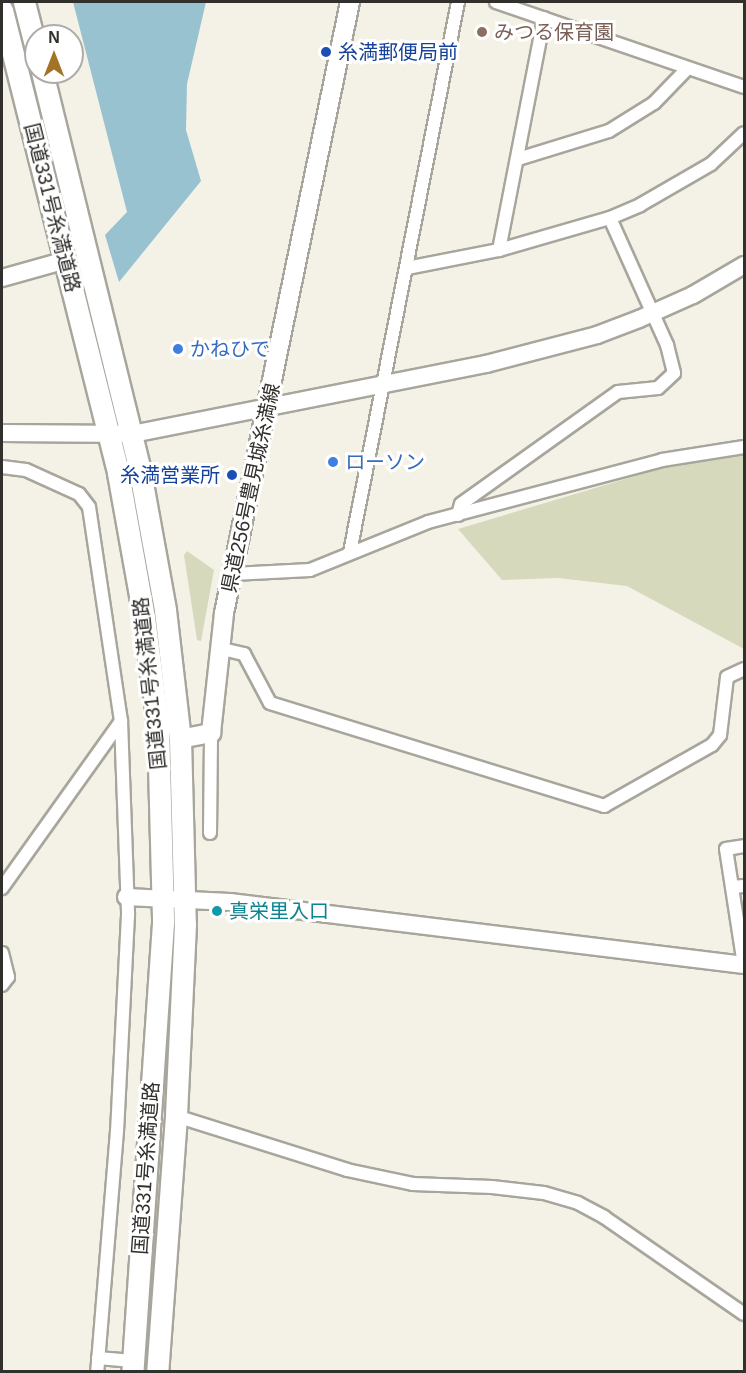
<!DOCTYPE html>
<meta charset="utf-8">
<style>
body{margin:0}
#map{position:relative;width:746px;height:1373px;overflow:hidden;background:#f4f2e7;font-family:Helvetica,"Noto Sans JP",sans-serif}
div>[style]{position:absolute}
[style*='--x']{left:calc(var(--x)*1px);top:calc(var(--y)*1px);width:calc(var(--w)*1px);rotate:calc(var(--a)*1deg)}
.green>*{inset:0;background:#d6d9bc}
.water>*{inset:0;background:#98c2cf}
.roads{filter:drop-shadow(2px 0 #a8a69c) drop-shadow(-2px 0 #a8a69c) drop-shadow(0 2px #a8a69c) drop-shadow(0 -2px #a8a69c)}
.minor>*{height:12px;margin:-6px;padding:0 6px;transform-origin:6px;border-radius:6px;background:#fff}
.tertiary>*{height:16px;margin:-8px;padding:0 8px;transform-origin:8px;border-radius:8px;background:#fff}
.secondary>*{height:18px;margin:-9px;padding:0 9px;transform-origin:9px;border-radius:9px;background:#fff}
.trunk>*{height:21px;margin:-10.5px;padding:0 10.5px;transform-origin:10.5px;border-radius:10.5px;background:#fff}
.dots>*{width:16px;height:16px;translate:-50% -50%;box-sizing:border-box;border:3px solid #fff;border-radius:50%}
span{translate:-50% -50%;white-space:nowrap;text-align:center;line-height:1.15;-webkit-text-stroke:6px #fff;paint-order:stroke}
.education-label{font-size:20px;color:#785e54}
.left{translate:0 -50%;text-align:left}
.transit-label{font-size:20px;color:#164399}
.right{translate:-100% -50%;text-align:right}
.street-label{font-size:20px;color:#31302c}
.shop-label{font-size:20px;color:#366cbe}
.culture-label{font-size:20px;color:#0d838f}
.frame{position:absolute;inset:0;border:3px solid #31302c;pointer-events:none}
.north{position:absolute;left:24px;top:24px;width:60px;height:60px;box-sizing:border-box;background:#fff;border:2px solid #adacab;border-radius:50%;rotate:0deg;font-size:16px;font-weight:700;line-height:24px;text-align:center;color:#31302c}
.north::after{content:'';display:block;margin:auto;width:21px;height:27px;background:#a37427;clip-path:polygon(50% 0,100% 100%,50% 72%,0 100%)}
</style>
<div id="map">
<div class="green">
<div style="clip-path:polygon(744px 455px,744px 649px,627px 586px,558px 578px,502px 580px,458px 529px,662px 468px)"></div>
<div style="clip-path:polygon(187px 551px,214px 570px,201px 641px,197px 640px,184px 555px)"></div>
</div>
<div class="water">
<div style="clip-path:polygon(73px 2px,206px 2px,187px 84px,186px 130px,201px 181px,119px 282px,105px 235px,127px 212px)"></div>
</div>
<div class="roads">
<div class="minor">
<div style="--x:496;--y:2;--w:262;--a:18.9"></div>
<div style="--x:518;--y:159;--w:95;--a:-17.1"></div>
<div style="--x:609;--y:131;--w:53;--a:-31.9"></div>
<div style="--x:654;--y:103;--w:47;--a:-45.9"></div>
<div style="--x:499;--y:250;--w:236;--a:-79"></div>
<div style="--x:407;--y:268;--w:94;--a:-11.1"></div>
<div style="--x:499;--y:250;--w:116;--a:-16.1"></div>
<div style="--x:610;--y:218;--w:33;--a:-23"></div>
<div style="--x:640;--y:205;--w:82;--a:-30"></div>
<div style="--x:711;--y:164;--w:45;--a:-43.2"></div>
<div style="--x:2;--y:467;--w:24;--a:7"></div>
<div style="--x:26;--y:470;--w:58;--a:24.4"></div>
<div style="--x:79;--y:494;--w:16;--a:52"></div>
<div style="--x:89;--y:507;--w:216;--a:81.5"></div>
<div style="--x:121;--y:721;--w:194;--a:87.9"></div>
<div style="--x:128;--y:915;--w:216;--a:92.9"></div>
<div style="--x:117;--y:1131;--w:242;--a:94.7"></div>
<div style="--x:458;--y:515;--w:11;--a:-75"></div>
<div style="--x:461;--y:504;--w:193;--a:-35.5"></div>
<div style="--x:618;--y:392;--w:40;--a:-5.7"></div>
<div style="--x:658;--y:388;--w:22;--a:-43"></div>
<div style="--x:674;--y:373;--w:29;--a:-104"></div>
<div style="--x:667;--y:345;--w:139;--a:-114.2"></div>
<div style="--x:350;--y:552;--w:561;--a:-78.89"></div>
<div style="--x:233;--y:574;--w:77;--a:-3"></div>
<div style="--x:310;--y:570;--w:127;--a:-22.1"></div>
<div style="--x:428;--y:522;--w:242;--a:-14.8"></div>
<div style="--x:662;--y:460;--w:83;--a:-9"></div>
<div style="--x:218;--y:648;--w:27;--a:13"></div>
<div style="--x:244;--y:654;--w:55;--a:62"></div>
<div style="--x:270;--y:703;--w:350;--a:17.1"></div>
<div style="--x:604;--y:806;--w:124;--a:-29.5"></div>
<div style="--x:712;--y:745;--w:13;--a:-51"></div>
<div style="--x:720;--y:735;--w:58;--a:-83.1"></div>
<div style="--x:727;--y:677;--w:19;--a:-25"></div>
<div style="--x:210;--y:833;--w:100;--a:-89.4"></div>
<div style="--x:732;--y:887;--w:12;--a:-5"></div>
<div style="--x:2;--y:888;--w:205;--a:-54.5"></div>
<div style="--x:2;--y:953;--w:25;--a:76"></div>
<div style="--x:8;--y:977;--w:10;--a:127"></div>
<div style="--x:744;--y:965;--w:117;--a:-98.8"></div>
<div style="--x:726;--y:849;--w:18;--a:-9"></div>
<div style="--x:176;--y:1116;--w:179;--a:17.5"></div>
<div style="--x:347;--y:1170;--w:67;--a:12"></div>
<div style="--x:413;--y:1184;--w:79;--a:2.2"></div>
<div style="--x:492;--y:1187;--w:52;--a:6.6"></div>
<div style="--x:544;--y:1193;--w:35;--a:16"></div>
<div style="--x:578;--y:1203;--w:30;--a:28"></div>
<div style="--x:604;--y:1217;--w:170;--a:34.7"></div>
<div style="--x:98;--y:1358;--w:35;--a:5"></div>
</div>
<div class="tertiary">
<div style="--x:2;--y:278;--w:66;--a:-15.7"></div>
<div style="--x:2;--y:433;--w:130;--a:0.4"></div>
<div style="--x:132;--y:434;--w:361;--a:-11.2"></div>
<div style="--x:486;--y:364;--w:115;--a:-14.6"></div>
<div style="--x:597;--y:335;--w:45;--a:-20.9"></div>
<div style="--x:639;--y:319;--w:59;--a:-24"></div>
<div style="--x:693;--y:295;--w:59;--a:-30.5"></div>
<div style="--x:126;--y:897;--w:104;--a:2.8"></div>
<div style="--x:230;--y:902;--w:518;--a:6.99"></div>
</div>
<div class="secondary">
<div style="--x:180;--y:739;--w:32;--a:-11"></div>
<div style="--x:211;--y:733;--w:121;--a:-83.8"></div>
<div style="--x:224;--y:613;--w:624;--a:-78.35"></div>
</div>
<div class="trunk">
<div style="--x:24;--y:2;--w:49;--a:75.7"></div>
<div style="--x:2;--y:10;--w:477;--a:75.9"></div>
<div style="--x:118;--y:473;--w:146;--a:79.8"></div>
<div style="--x:144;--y:617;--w:111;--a:82.7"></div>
<div style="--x:158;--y:727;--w:196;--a:88.5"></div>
<div style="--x:163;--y:923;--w:450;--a:93.9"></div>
<div style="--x:42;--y:72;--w:412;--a:76.2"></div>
<div style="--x:140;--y:472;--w:140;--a:79.7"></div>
<div style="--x:165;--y:610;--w:130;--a:83.4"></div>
<div style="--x:180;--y:739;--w:185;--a:88.5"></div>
<div style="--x:185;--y:924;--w:192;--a:92.7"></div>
<div style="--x:176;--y:1116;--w:257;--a:94.2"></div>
</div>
</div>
<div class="dots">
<div style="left:482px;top:32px;background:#8d6e63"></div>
<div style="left:326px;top:52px;background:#1a4fb4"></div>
<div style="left:178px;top:349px;background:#3f7fe0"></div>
<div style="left:333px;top:462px;background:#3f7fe0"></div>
<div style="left:232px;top:475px;background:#1a4fb4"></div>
<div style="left:217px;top:911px;background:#0f9aa8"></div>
</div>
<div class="education-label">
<span class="left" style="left:494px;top:32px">みつる保育園</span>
</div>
<div class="transit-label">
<span class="left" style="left:338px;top:52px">糸満郵便局前</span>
<span class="right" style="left:220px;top:475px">糸満営業所</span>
</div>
<div class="street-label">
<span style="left:52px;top:208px;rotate:76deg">国道331号糸満道路</span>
<span style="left:251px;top:488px;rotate:-78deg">県道256号豊見城糸満線</span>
<span style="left:150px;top:683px;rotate:-96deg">国道331号糸満道路</span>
<span style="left:146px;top:1168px;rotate:-86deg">国道331号糸満道路</span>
</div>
<div class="shop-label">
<span class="left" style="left:190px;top:349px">かねひで</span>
<span class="left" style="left:345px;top:462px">ローソン</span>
</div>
<div class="culture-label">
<span class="left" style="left:229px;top:911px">真栄里入口</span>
</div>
<div class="frame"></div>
<div class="north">N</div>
</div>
